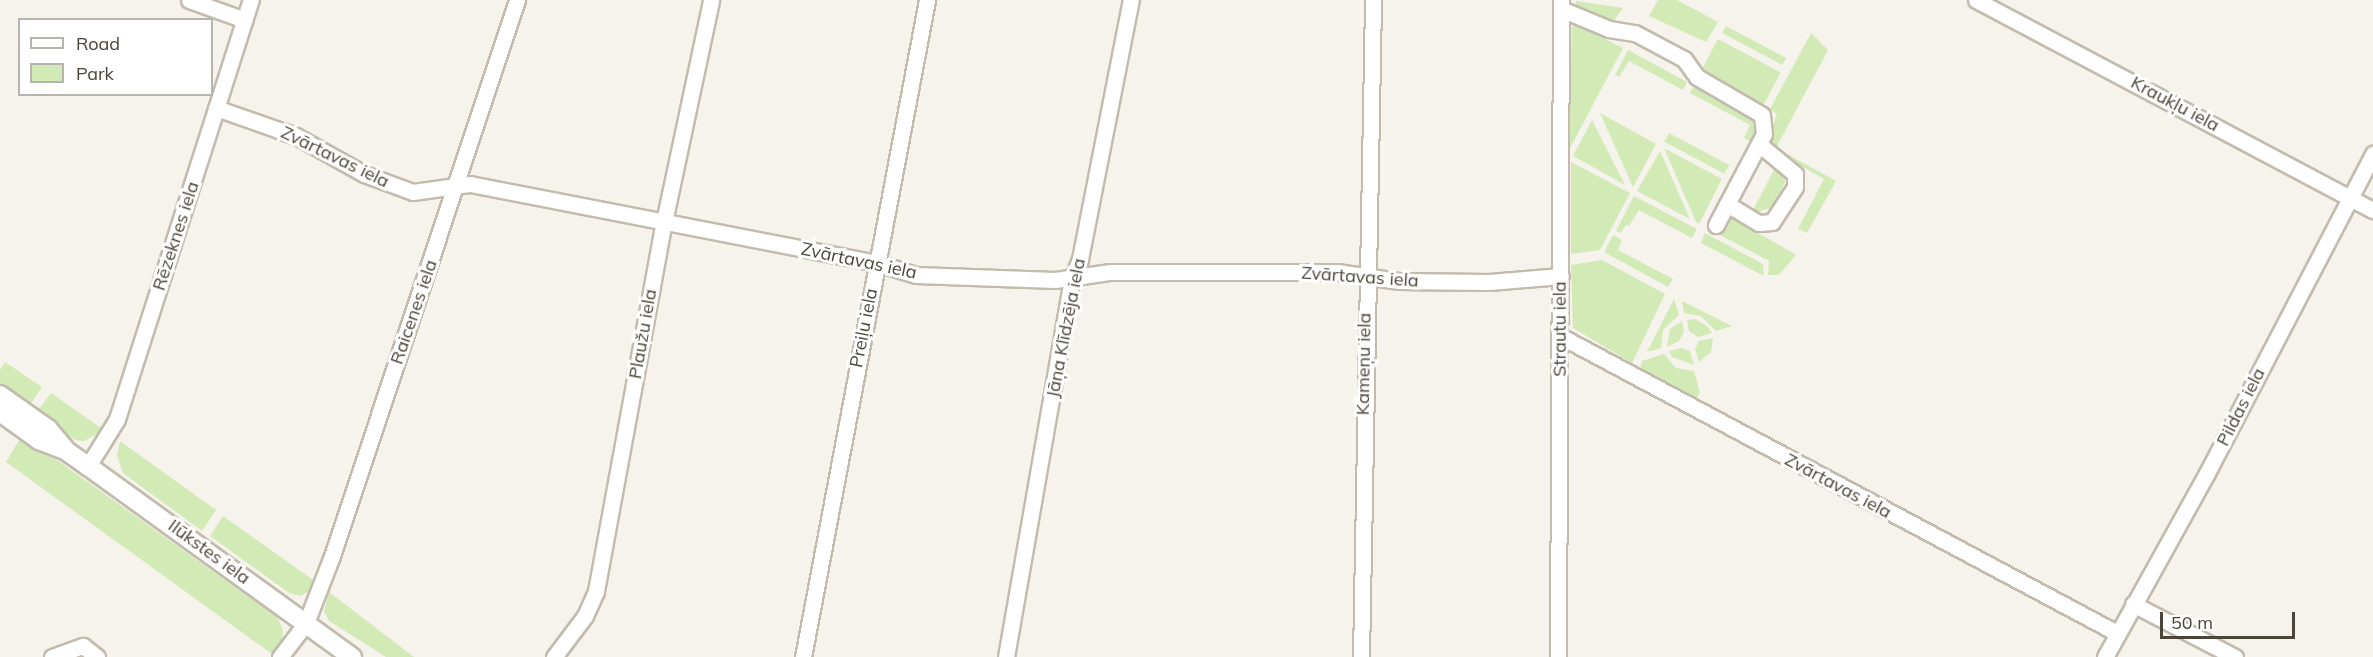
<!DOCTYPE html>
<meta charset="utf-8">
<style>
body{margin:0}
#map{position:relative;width:2373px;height:657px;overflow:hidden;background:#f6f3ec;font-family:Mulish,sans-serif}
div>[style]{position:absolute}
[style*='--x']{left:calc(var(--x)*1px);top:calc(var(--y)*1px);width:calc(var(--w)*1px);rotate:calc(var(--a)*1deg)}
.green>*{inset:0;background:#d2eab5;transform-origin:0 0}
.roads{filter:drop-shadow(2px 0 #c2bbae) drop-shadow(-2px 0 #c2bbae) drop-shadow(0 2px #c2bbae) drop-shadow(0 -2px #c2bbae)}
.minor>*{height:15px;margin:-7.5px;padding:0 7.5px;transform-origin:7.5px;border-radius:7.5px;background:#fff}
.tertiary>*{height:18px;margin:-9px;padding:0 9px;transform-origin:9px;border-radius:9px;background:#fff}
span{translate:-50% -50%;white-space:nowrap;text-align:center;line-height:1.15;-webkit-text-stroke:6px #fff;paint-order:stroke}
.street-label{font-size:18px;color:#4b4439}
.legend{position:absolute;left:18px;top:18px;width:195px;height:78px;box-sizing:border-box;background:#fff;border:2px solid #b7b4b0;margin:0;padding:8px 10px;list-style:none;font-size:18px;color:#4b4439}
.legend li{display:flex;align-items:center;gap:12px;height:30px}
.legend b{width:30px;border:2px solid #b7b4b0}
.scale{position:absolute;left:2160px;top:612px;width:135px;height:27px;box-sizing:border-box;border:3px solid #4b4439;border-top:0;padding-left:8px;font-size:18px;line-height:21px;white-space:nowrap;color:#4b4439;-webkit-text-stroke:4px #fff;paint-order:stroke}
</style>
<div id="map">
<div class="green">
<div style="clip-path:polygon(1658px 0,1677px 0,1718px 22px,1706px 42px,1649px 16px)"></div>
<div style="clip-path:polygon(1576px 1px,1623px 8px,1613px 22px,1576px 9px)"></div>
<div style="clip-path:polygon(1577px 25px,1623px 48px,1569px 150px,1572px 27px)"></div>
<div style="left:1726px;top:26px;width:68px;height:8px;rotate:28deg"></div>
<div style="clip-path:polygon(1811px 33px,1828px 50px,1776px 148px,1836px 181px,1807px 233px,1798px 229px,1824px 179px,1770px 148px,1767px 140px,1777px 114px,1770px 109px)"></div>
<div style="left:1718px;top:39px;width:71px;height:38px;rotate:28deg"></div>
<div style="clip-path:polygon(1628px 50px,1687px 82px,1683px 90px,1629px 61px,1619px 77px,1615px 75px)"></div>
<div style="clip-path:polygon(1694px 85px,1751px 116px,1756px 131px,1751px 142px,1744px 138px,1750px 125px,1690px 93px)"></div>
<div style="clip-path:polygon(1600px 113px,1656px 144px,1633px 187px)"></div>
<div style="clip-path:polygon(1592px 120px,1625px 185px,1573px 156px)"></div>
<div style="left:1669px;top:133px;width:68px;height:10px;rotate:28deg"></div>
<div style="clip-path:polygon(1664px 148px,1722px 179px,1699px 224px,1696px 222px)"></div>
<div style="clip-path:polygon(1660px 151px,1690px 219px,1637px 191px)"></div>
<div style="clip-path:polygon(1571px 162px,1630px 193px,1600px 250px,1571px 254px)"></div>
<div style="clip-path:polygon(1775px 168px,1784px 171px,1785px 182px,1773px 207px,1757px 212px,1754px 208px)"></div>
<div style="clip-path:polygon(1634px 196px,1697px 229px,1692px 238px,1639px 210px,1629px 226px,1626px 225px,1621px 233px,1616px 231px)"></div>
<div style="clip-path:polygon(1729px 217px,1774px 242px,1796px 255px,1779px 275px,1768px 275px,1769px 261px,1720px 235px)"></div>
<div style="clip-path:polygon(1705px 233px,1763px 264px,1764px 276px,1701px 243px)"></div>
<div style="clip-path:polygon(1613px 235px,1622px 240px,1618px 250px,1673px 279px,1668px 287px,1604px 252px)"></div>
<div style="clip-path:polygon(1602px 260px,1665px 294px,1632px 363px,1573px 328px,1571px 265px)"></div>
<div style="clip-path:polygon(1674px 299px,1679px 315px,1663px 330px,1661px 348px,1647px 352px)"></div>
<div style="clip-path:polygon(1682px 301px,1732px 326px,1716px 331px,1701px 316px,1684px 313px)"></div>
<div style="clip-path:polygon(1695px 319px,1707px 326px,1712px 333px,1698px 337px,1689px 331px,1687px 320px)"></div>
<div style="clip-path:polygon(1682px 321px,1684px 332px,1679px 341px,1667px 347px,1670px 329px)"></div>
<div style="clip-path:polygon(1713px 338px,1711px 352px,1699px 362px,1695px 349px,1699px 341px)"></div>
<div style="clip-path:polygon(1682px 348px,1690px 351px,1694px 365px,1672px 357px,1669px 351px)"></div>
<div style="clip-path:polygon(1664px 354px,1676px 368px,1694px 371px,1700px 393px,1695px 400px,1640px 369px,1642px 361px)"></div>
<div style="clip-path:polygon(5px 362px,42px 387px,28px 408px,0 388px,0 370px)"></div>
<div style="clip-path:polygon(51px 393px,101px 428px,97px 434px,84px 441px,75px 440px,35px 414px)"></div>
<div style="clip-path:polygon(22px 435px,278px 618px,283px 630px,282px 641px,272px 654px,6px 462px)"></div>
<div style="clip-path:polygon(120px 441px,216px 510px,202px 531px,123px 473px,117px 456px)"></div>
<div style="clip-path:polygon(223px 516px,316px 582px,308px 592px,300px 596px,289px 593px,210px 536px)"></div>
<div style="clip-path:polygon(329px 592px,414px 657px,386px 657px,329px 621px,324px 611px)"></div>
</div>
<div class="roads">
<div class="minor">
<div style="--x:189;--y:0;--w:59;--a:19.7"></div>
<div style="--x:1976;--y:0;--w:449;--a:27.9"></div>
<div style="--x:1561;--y:9;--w:52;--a:22.6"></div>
<div style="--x:1609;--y:29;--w:26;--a:9"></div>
<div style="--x:1635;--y:33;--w:55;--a:28"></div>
<div style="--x:1684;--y:59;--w:22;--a:54"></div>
<div style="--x:1697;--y:77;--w:75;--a:30.3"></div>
<div style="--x:1762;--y:115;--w:19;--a:84"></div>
<div style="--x:1764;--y:134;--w:103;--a:117.8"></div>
<div style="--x:216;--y:108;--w:85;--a:19.3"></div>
<div style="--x:296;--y:136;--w:78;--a:29.2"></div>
<div style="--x:364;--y:174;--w:52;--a:20.2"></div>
<div style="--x:413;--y:192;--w:58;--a:-8"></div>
<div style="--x:470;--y:184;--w:415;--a:11"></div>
<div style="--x:877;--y:263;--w:41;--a:17.1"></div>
<div style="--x:916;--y:275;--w:139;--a:2.1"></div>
<div style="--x:1055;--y:280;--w:56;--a:-8.3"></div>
<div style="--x:1110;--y:272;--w:227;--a:0"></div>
<div style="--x:1337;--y:272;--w:63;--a:8.3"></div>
<div style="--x:1399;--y:281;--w:90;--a:0.6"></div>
<div style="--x:1489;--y:282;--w:72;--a:-4.8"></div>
<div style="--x:1727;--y:204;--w:37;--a:31"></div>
<div style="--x:1759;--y:223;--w:13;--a:-4"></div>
<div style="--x:1772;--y:222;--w:42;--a:-56.7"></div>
<div style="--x:1795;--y:187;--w:13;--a:-90"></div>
<div style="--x:1795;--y:174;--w:47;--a:-140.2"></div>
<div style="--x:1560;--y:336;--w:631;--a:28.07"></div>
<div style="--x:88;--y:466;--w:55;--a:-58.3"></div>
<div style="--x:117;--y:419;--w:440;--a:-72.3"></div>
<div style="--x:2133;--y:604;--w:115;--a:27.5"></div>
<div style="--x:52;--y:657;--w:33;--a:-20"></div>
<div style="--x:83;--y:646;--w:18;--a:38"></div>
<div style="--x:280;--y:657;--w:43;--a:-52.6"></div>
<div style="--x:306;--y:623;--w:72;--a:-68.8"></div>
<div style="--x:332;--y:556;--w:586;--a:-71.6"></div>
<div style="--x:554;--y:657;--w:51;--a:-52.9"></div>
<div style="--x:585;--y:616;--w:27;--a:-66"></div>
<div style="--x:596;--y:591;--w:375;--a:-79.6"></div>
<div style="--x:664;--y:222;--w:227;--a:-78"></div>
<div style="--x:803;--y:657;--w:669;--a:-79.31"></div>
<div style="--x:1006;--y:657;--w:384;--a:-80.1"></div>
<div style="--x:1072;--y:279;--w:22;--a:-68"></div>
<div style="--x:1080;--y:259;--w:264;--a:-78.9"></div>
<div style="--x:1361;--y:657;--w:657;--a:-88.95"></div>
<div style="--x:1558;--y:657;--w:657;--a:-89.74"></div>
<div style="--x:2105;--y:657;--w:210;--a:-61"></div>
<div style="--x:2207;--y:473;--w:360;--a:-62.5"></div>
</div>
<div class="tertiary">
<div style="--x:0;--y:395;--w:59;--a:35.3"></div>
<div style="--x:48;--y:429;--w:25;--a:50"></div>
<div style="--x:0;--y:412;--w:48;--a:35.7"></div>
<div style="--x:39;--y:440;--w:28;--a:21"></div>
<div style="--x:65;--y:450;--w:28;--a:35"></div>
<div style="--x:88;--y:466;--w:326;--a:35.9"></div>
</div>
</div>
<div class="street-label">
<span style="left:2175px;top:104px;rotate:28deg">Kraukļu iela</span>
<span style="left:335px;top:157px;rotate:26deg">Zvārtavas iela</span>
<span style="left:176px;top:236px;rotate:-72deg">Rēzeknes iela</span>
<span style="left:859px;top:261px;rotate:12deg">Zvārtavas iela</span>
<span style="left:1360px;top:277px;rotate:4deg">Zvārtavas iela</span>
<span style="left:414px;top:312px;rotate:-71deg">Raicenes iela</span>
<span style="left:864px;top:328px;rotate:-79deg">Preiļu iela</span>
<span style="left:1066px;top:328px;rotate:-79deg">Jāņa Klīdzēja iela</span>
<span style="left:1560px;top:329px;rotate:-90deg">Strautu iela</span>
<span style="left:643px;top:334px;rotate:-80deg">Plaužu iela</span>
<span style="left:1364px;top:364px;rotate:-89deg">Kameņu iela</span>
<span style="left:2241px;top:407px;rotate:-63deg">Pildas iela</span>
<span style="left:1838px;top:486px;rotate:28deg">Zvārtavas iela</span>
<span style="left:209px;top:552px;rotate:36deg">Ilūkstes iela</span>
</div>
<ul class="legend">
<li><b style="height:8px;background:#fff"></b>Road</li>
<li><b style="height:16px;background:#d2eab5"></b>Park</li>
</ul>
<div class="scale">50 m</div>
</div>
